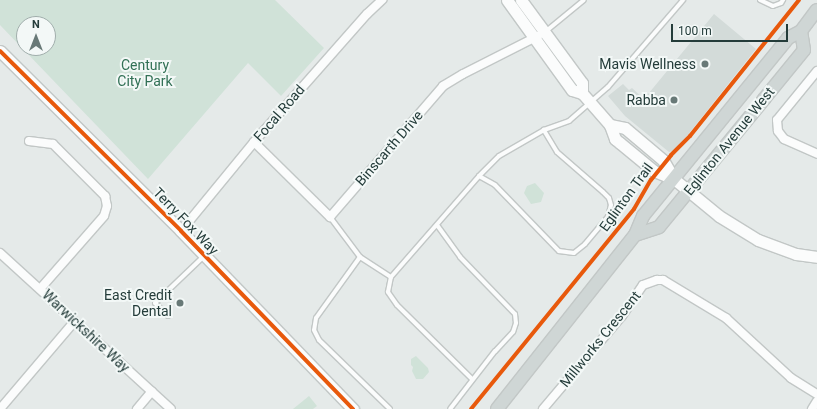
<!DOCTYPE html>
<style>
body{margin:0}
#map{position:relative;width:817px;height:409px;overflow:hidden;background:#e5eae9;font-family:Roboto,sans-serif}
div>[style]{position:absolute}
[style*='--x']{left:calc(var(--x)*1px);top:calc(var(--y)*1px);width:calc(var(--w)*1px);rotate:calc(var(--a)*1deg)}
.built>*{inset:0;background:#d3dbd9}
.green>*{inset:0;background:#d0e2d8}
.roads{filter:drop-shadow(1px 0 #c2c7c6) drop-shadow(-1px 0 #c2c7c6) drop-shadow(0 1px #c2c7c6) drop-shadow(0 -1px #c2c7c6)}
.lane>*{height:4px;margin:-2px;padding:0 2px;transform-origin:2px;border-radius:2px;background:#fbfcfc}
.street>*{height:8px;margin:-4px;padding:0 4px;transform-origin:4px;border-radius:4px;background:#fbfcfc}
.secondary>*{height:11px;margin:-5.5px;padding:0 5.5px;transform-origin:5.5px;border-radius:5.5px;background:#fbfcfc}
.primary>*{height:12px;margin:-6px;padding:0 6px;transform-origin:6px;border-radius:6px;background:#cfd6d5}
.cycleway>*{height:4px;margin:-2px;padding:0 2px;transform-origin:2px;border-radius:2px;background:#e8590c}
.dots>*{width:11px;height:11px;translate:-50% -50%;box-sizing:border-box;border:2px solid #f3f8f7;border-radius:50%}
span{translate:-50% -50%;white-space:nowrap;text-align:center;line-height:1.15;-webkit-text-stroke:4px #f3f8f7;paint-order:stroke}
.poi-label{font-size:14px;color:#243c3a}
.right{translate:-100% -50%;text-align:right}
.park-label{font-size:14px;color:#317055}
.street-label{font-size:14px;color:#243c3a}
.north{position:absolute;left:16px;top:16px;width:40px;height:40px;box-sizing:border-box;background:#f3f8f7;border:1px solid #a0adab;border-radius:50%;rotate:0deg;font-size:11px;font-weight:700;line-height:16px;text-align:center;color:#243c3a}
.north::after{content:'';display:block;margin:auto;width:14px;height:18px;background:#687977;clip-path:polygon(50% 0,100% 100%,50% 72%,0 100%)}
.scale{position:absolute;left:671px;top:24px;width:117px;height:18px;box-sizing:border-box;border:2px solid #243c3a;border-top:0;padding-left:5px;font-size:12px;line-height:14px;white-space:nowrap;color:#243c3a;-webkit-text-stroke:3px #f3f8f7;paint-order:stroke}
</style>
<div id="map">
<div class="built">
<div style="clip-path:polygon(714px 14px,756px 49px,687px 136px,673px 151px,669px 152px,625px 116px,608px 96px,623px 84px,629px 90px,632px 88px,644px 99px)"></div>
</div>
<div class="green">
<div style="clip-path:polygon(evenodd,0 0,275px 0,324px 48px,281px 96px,248px 63px,148px 179px,0 25px,0 0,24px 24px,48px 24px,48px 48px,24px 48px,24px 24px)"></div>
<div style="clip-path:polygon(535px 183px,544px 193px,541px 202px,531px 204px,524px 193px,527px 186px)"></div>
<div style="clip-path:polygon(416px 356px,428px 368px,429px 372px,423px 379px,416px 379px,412px 371px,413px 367px,411px 365px,411px 359px)"></div>
<div style="clip-path:polygon(309px 396px,317px 406px,313px 409px,293px 409px)"></div>
</div>
<div class="roads">
<div class="lane">
<div style="--x:760;--y:0;--w:14;--a:25"></div>
<div style="--x:773;--y:6;--w:9;--a:-21"></div>
<div style="--x:781;--y:3;--w:4;--a:-56"></div>
<div style="--x:545;--y:32;--w:50;--a:-39.4"></div>
<div style="--x:479;--y:176;--w:18;--a:29"></div>
<div style="--x:495;--y:185;--w:92;--a:45.9"></div>
<div style="--x:559;--y:251;--w:15;--a:8"></div>
<div style="--x:574;--y:253;--w:14;--a:-39"></div>
<div style="--x:585;--y:244;--w:35;--a:-50"></div>
<div style="--x:608;--y:217;--w:12;--a:-76"></div>
<div style="--x:611;--y:205;--w:7;--a:-106"></div>
<div style="--x:609;--y:198;--w:8;--a:-135"></div>
<div style="--x:603;--y:192;--w:61;--a:-139"></div>
<div style="--x:557;--y:152;--w:26;--a:-121"></div>
<div style="--x:330;--y:217;--w:50;--a:53.1"></div>
<div style="--x:360;--y:257;--w:37;--a:33"></div>
<div style="--x:437;--y:225;--w:39;--a:54"></div>
<div style="--x:460;--y:257;--w:79;--a:46"></div>
<div style="--x:515;--y:314;--w:9;--a:84"></div>
<div style="--x:516;--y:323;--w:9;--a:108"></div>
<div style="--x:513;--y:332;--w:26;--a:133"></div>
<div style="--x:495;--y:351;--w:73;--a:127.8"></div>
<div style="--x:360;--y:257;--w:75;--a:125.8"></div>
<div style="--x:316;--y:318;--w:12;--a:99"></div>
<div style="--x:314;--y:330;--w:11;--a:63"></div>
<div style="--x:319;--y:340;--w:99;--a:44.2"></div>
<div style="--x:168;--y:316;--w:18;--a:-135"></div>
<div style="--x:155;--y:303;--w:68;--a:-43.8"></div>
<div style="--x:472;--y:379;--w:105;--a:-135.4"></div>
<div style="--x:397;--y:305;--w:16;--a:-125"></div>
<div style="--x:388;--y:292;--w:15;--a:-79"></div>
<div style="--x:391;--y:277;--w:134;--a:-48.9"></div>
<div style="--x:479;--y:176;--w:28;--a:-45"></div>
<div style="--x:499;--y:156;--w:52;--a:-30"></div>
<div style="--x:544;--y:130;--w:27;--a:-20"></div>
<div style="--x:569;--y:121;--w:52;--a:-41.1"></div>
<div style="--x:608;--y:87;--w:115;--a:-49.2"></div>
</div>
<div class="street">
<div style="--x:817;--y:71;--w:63;--a:129.2"></div>
<div style="--x:777;--y:120;--w:11;--a:85"></div>
<div style="--x:778;--y:131;--w:10;--a:53"></div>
<div style="--x:784;--y:139;--w:36;--a:24"></div>
<div style="--x:29;--y:141;--w:24;--a:7"></div>
<div style="--x:53;--y:144;--w:74;--a:45"></div>
<div style="--x:105;--y:196;--w:10;--a:79"></div>
<div style="--x:107;--y:206;--w:10;--a:107"></div>
<div style="--x:104;--y:216;--w:97;--a:131.2"></div>
<div style="--x:254;--y:142;--w:107;--a:44.6"></div>
<div style="--x:330;--y:217;--w:173;--a:-49.2"></div>
<div style="--x:443;--y:86;--w:23;--a:-31"></div>
<div style="--x:463;--y:74;--w:84;--a:-26.9"></div>
<div style="--x:181;--y:231;--w:115;--a:-50.6"></div>
<div style="--x:254;--y:142;--w:171;--a:-48.6"></div>
<div style="--x:367;--y:14;--w:21;--a:-43"></div>
<div style="--x:0;--y:253;--w:231;--a:42.4"></div>
<div style="--x:0;--y:409;--w:114;--a:-49.6"></div>
<div style="--x:137;--y:409;--w:23;--a:-50"></div>
<div style="--x:543;--y:409;--w:122;--a:-49.7"></div>
<div style="--x:622;--y:316;--w:37;--a:-56"></div>
<div style="--x:643;--y:285;--w:15;--a:-20"></div>
<div style="--x:657;--y:280;--w:6;--a:0"></div>
<div style="--x:663;--y:280;--w:74;--a:31.1"></div>
<div style="--x:726;--y:318;--w:88;--a:42.7"></div>
<div style="--x:791;--y:378;--w:31;--a:32"></div>
<div style="--x:812;--y:409;--w:9;--a:-58"></div>
</div>
<div class="secondary">
<div style="--x:507;--y:0;--w:111;--a:54.2"></div>
<div style="--x:572;--y:90;--w:10;--a:17"></div>
<div style="--x:582;--y:93;--w:43;--a:48.8"></div>
<div style="--x:610;--y:125;--w:15;--a:70"></div>
<div style="--x:615;--y:139;--w:6;--a:39"></div>
<div style="--x:620;--y:143;--w:44;--a:39.5"></div>
<div style="--x:654;--y:171;--w:22;--a:22"></div>
<div style="--x:674;--y:179;--w:58;--a:39.4"></div>
<div style="--x:719;--y:216;--w:46;--a:31.6"></div>
<div style="--x:758;--y:240;--w:40;--a:20.2"></div>
<div style="--x:796;--y:254;--w:21;--a:8"></div>
<div style="--x:521;--y:0;--w:103;--a:53.7"></div>
<div style="--x:582;--y:83;--w:10;--a:90"></div>
<div style="--x:0;--y:51;--w:255;--a:44.8"></div>
<div style="--x:181;--y:231;--w:248;--a:46"></div>
<div style="--x:610;--y:125;--w:15;--a:11"></div>
<div style="--x:625;--y:128;--w:50;--a:40.1"></div>
<div style="--x:663;--y:160;--w:22;--a:60"></div>
</div>
<div class="primary">
<div style="--x:635;--y:235;--w:25;--a:-18"></div>
<div style="--x:659;--y:227;--w:166;--a:-50.6"></div>
<div style="--x:764;--y:99;--w:63;--a:-50.8"></div>
<div style="--x:804;--y:50;--w:19;--a:-99"></div>
<div style="--x:497;--y:409;--w:222;--a:-51.6"></div>
<div style="--x:635;--y:235;--w:21;--a:-67"></div>
<div style="--x:643;--y:216;--w:230;--a:-50.8"></div>
<div style="--x:788;--y:38;--w:15;--a:-28"></div>
<div style="--x:801;--y:31;--w:26;--a:-53"></div>
</div>
</div>
<div class="cycleway">
<div style="--x:0;--y:51;--w:255;--a:44.8"></div>
<div style="--x:181;--y:231;--w:248;--a:46"></div>
<div style="--x:471;--y:409;--w:258;--a:-50.8"></div>
<div style="--x:634;--y:209;--w:34;--a:-60"></div>
<div style="--x:651;--y:180;--w:32;--a:-51"></div>
<div style="--x:671;--y:155;--w:27;--a:-45"></div>
<div style="--x:690;--y:136;--w:174;--a:-51.3"></div>
</div>
<div class="dots">
<div style="left:705px;top:64px;background:#687977"></div>
<div style="left:674px;top:100px;background:#687977"></div>
<div style="left:180px;top:303px;background:#687977"></div>
</div>
<div class="poi-label">
<span class="right" style="left:696px;top:64px">Mavis Wellness</span>
<span class="right" style="left:666px;top:100px">Rabba</span>
<span class="right" style="left:172px;top:303px">East Credit<br>Dental</span>
</div>
<div class="park-label">
<span style="left:145px;top:73px">Century<br>City Park</span>
</div>
<div class="street-label">
<span style="left:279px;top:113px;rotate:-49deg">Focal Road</span>
<span style="left:729px;top:141px;rotate:-51deg">Eglinton Avenue West</span>
<span style="left:389px;top:148px;rotate:-49deg">Binscarth Drive</span>
<span style="left:626px;top:197px;rotate:-54deg">Eglinton Trail</span>
<span style="left:186px;top:221px;rotate:46deg">Terry Fox Way</span>
<span style="left:86px;top:331px;rotate:43deg">Warwickshire Way</span>
<span style="left:600px;top:339px;rotate:-51deg">Millworks Crescent</span>
</div>
<div class="north">N</div>
<div class="scale">100 m</div>
</div>
